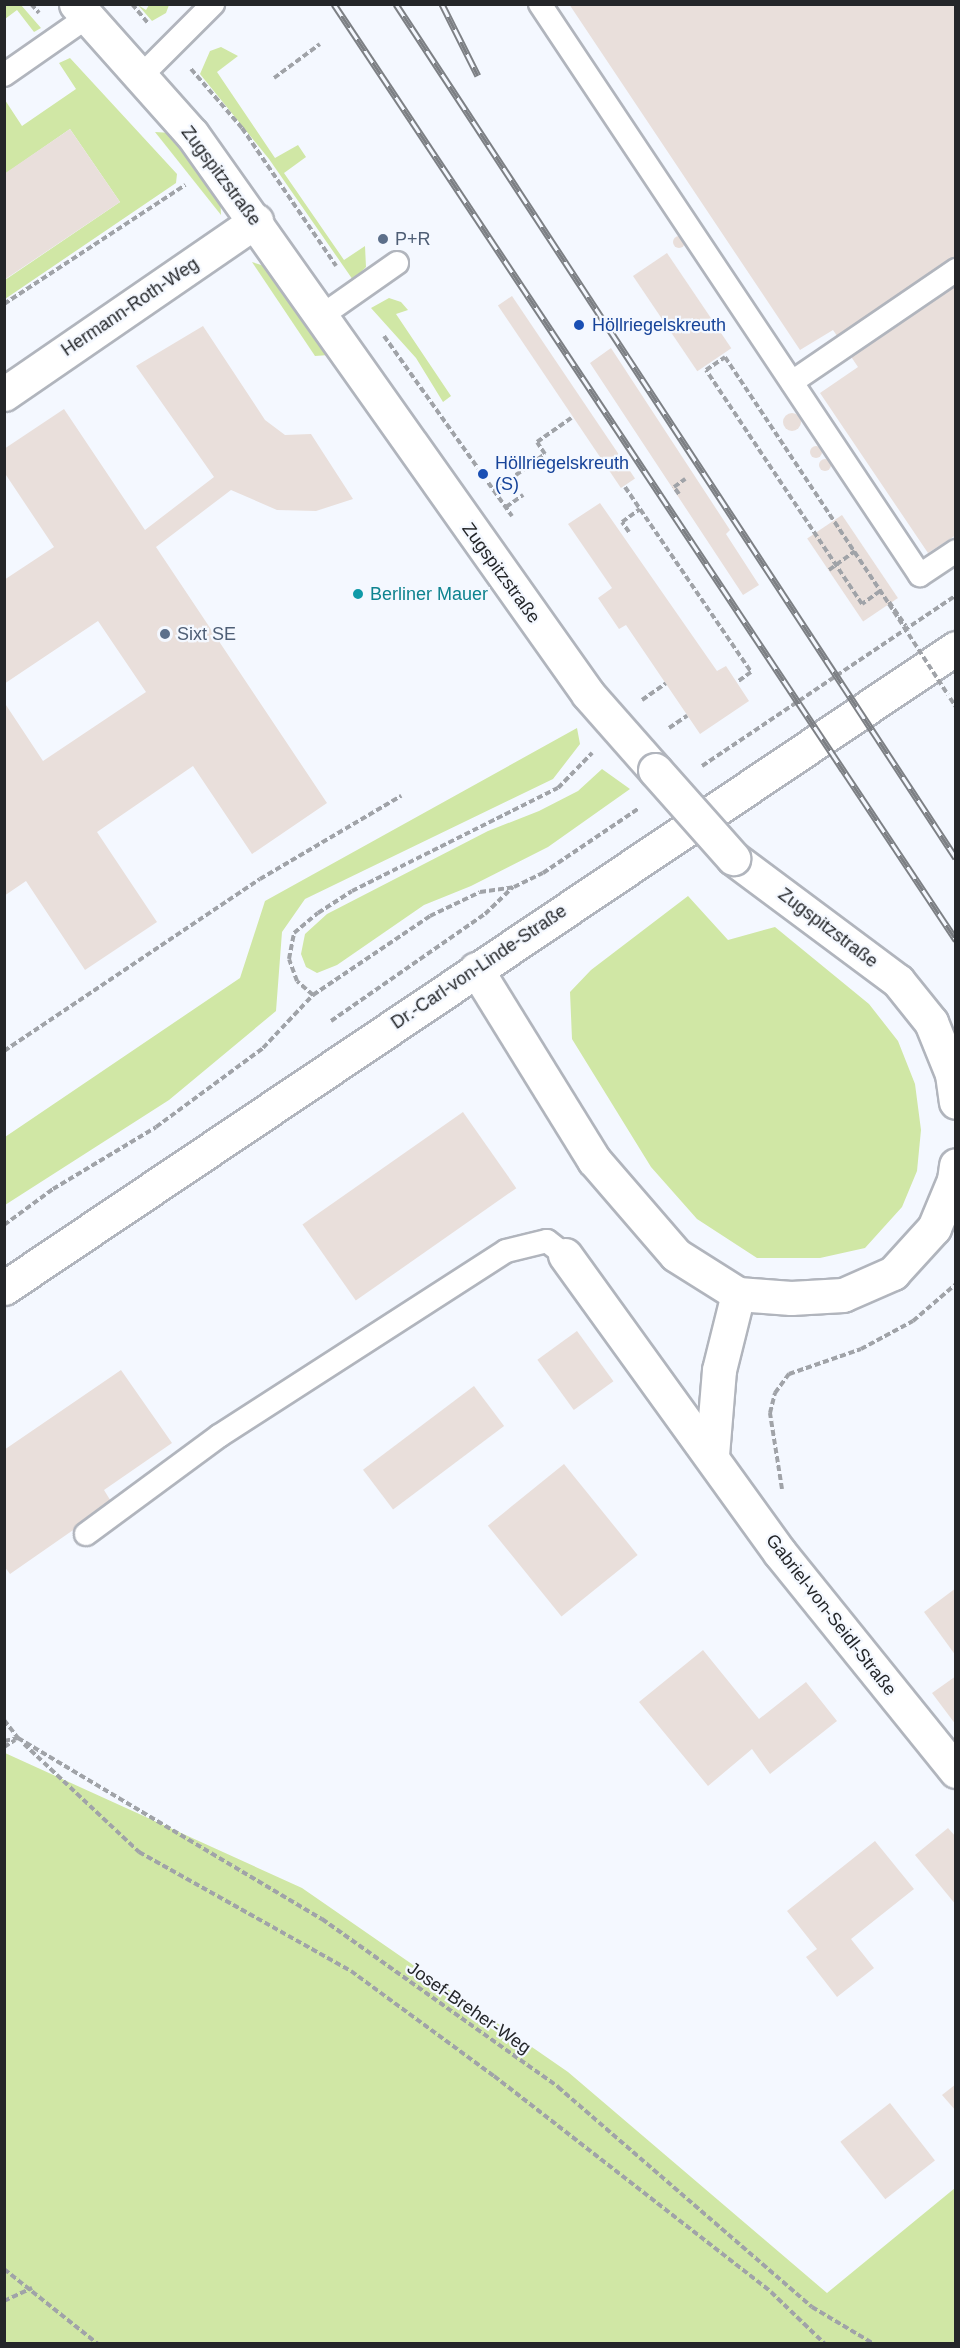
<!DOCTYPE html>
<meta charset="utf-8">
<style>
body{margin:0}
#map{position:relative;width:960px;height:2348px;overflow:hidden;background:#f4f8ff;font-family:Helvetica,sans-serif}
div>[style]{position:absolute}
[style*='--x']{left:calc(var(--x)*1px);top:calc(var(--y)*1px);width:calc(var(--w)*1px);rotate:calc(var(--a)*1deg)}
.green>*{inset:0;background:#d0e7a5}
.building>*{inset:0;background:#e9dfdb;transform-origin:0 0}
.round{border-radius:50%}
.path>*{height:4px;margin-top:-2px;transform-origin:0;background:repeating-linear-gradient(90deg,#a0a3a8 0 6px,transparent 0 9px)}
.roads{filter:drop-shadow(2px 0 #b1b5bd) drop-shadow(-2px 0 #b1b5bd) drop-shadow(0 2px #b1b5bd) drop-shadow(0 -2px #b1b5bd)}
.lane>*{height:22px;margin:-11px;padding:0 11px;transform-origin:11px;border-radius:11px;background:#fff}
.street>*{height:33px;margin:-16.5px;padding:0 16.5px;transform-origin:16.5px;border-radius:16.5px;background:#fff}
.secondary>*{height:33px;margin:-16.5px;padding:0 16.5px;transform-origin:16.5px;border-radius:16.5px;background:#fff}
.rail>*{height:7px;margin-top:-3.5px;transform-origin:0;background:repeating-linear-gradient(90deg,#f4f8ff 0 14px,#7d8085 0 28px);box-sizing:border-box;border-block:2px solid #7d8085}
.path-bridge>*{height:4px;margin-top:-2px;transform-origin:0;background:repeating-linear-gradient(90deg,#a0a3a8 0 6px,transparent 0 9px)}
.bridges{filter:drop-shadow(2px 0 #b1b5bd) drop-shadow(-2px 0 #b1b5bd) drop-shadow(0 2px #b1b5bd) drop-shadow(0 -2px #b1b5bd)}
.street-bridge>*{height:33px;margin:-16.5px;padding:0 16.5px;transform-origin:16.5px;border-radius:16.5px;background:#fff}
.dots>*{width:16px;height:16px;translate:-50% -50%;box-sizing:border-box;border:3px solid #f4f8ff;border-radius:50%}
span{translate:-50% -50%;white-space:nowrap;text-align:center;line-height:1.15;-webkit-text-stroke:4.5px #f4f8ff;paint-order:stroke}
.street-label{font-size:18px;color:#242629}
.service-label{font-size:18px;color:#4e5e75}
.left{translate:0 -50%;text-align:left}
.transit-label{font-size:18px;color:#164399}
.culture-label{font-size:18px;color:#0d838f}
.frame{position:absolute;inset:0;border:6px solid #242629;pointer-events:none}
</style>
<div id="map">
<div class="green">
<div style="clip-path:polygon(5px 4px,21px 5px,41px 28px,34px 32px,17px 10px,5px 19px)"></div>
<div style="clip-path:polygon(138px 5px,146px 10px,149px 5px,169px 5px,166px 13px,152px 21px)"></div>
<div style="clip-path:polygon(221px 47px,238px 56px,217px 72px,275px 158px,298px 145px,306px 157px,284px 173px,344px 260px,365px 246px,366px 267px,353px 280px,269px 159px,200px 74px,210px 51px)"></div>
<div style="clip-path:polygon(70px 58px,177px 174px,176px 183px,5px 299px,5px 280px,120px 202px,70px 129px,5px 174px,5px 100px,22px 126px,76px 89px,59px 63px)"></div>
<div style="clip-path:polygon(155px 132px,172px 133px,220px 192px,221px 215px)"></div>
<div style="clip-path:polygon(252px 262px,271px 268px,329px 355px,315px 356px)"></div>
<div style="clip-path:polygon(389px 298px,401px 302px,408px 310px,396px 314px,451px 396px,443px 402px,416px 358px,371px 308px)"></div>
<div style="clip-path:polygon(577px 728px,580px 744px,553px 779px,305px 899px,282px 932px,276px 1011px,169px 1100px,5px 1205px,5px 1137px,240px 978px,265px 901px)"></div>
<div style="clip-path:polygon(602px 769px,630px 789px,548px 847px,471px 886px,424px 905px,337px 965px,317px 973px,306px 967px,301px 954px,305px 934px,327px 914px,488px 831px,539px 811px,578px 791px)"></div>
<div style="clip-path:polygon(688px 896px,728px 940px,775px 927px,869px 1004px,898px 1041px,915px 1084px,921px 1130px,917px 1171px,902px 1207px,865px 1248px,820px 1258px,757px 1258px,697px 1219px,651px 1167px,572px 1039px,570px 992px,591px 970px)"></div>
<div style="clip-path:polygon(5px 1753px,302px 1888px,568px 2072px,827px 2293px,955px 2188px,955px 2343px,5px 2343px)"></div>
</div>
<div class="building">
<div style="clip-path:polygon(569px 4px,956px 4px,956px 535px,928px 553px,820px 393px,858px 367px,833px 330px,800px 350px)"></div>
<div style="clip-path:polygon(70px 129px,120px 202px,4px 280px,4px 174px)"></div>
<div class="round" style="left:673px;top:236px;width:12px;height:12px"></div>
<div style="left:667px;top:253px;width:115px;height:41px;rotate:56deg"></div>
<div style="left:512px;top:296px;width:220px;height:17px;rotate:56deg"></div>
<div style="clip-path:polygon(203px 326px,265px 420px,285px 435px,311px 434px,353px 499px,316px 511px,277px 510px,231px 490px,156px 547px,327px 803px,252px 854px,193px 766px,97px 832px,157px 922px,85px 970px,26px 881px,4px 896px,4px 702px,43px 761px,146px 692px,98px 621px,4px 684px,4px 580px,54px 547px,4px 472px,4px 449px,64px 409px,145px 530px,214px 477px,136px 366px)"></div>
<div style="clip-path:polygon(611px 348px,730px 530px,726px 534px,759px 585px,743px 595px,590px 363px)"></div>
<div class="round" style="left:783px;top:413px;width:18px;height:18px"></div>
<div class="round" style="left:810px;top:446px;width:12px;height:12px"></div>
<div class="round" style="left:819px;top:459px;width:12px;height:12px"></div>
<div style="clip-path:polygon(600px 503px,717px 671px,726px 666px,749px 701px,700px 734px,626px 625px,619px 629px,598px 598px,612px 588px,568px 524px)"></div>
<div style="left:842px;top:515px;width:100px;height:42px;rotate:56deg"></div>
<div style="left:463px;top:1112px;width:93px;height:196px;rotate:55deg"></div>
<div style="left:577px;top:1331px;width:62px;height:49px;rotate:54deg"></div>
<div style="clip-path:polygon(121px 1370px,172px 1443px,104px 1490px,112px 1503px,10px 1574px,4px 1566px,4px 1450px)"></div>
<div style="left:474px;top:1386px;width:50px;height:139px;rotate:53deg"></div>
<div style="left:564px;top:1464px;width:117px;height:98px;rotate:51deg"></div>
<div style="clip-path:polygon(956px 1588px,956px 1656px,924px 1612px)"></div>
<div style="clip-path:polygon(703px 1650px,759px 1719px,806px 1682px,837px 1721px,770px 1774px,752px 1749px,708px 1786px,639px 1702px)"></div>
<div style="clip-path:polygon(956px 1676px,956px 1725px,932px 1693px)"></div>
<div style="clip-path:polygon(948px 1828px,956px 1837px,956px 1905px,915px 1855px)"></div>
<div style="clip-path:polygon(875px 1841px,914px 1889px,851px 1939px,874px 1968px,837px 1997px,806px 1957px,817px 1949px,787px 1911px)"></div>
<div style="clip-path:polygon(956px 2084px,956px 2111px,942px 2095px)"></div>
<div style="left:890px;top:2103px;width:73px;height:63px;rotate:52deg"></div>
</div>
<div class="path">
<div style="--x:31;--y:4;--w:12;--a:48"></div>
<div style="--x:132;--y:4;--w:26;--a:50"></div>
<div style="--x:191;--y:69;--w:78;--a:49.2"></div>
<div style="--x:242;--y:128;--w:167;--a:55.7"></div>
<div style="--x:274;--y:78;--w:57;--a:-36.5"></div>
<div style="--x:4;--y:304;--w:217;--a:-33.3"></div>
<div style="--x:384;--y:336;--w:221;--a:54.6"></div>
<div style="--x:625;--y:487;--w:224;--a:55.7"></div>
<div style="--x:751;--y:672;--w:17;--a:144"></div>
<div style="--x:494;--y:491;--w:63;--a:-36"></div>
<div style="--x:545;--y:454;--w:14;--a:-124"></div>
<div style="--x:537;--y:442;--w:42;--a:-35.2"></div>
<div style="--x:679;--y:494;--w:9;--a:-126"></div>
<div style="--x:674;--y:487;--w:14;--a:-36"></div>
<div style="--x:506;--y:507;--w:21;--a:-35"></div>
<div style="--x:629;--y:532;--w:12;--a:-125"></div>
<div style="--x:622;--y:522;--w:22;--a:-36"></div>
<div style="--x:829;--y:570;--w:32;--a:-36"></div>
<div style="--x:880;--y:591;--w:22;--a:144"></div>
<div style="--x:862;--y:604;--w:281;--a:-123.7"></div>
<div style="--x:706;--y:370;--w:23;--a:-34"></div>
<div style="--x:725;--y:357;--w:296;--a:56.4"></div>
<div style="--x:889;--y:602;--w:29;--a:55"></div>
<div style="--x:950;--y:698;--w:11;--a:56"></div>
<div style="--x:642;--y:700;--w:29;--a:-35"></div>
<div style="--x:669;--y:728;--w:22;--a:-34"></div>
<div style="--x:702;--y:766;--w:306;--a:-33.9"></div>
<div style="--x:313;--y:995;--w:21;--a:-139"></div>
<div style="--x:297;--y:981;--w:23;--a:-110"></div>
<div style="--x:289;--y:959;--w:26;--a:-79"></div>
<div style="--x:294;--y:933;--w:31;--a:-40"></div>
<div style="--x:318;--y:913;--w:40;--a:-32.9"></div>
<div style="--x:352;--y:891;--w:230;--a:-26.6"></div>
<div style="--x:558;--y:788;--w:49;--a:-45.8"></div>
<div style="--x:331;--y:1021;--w:188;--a:-34.8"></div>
<div style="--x:485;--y:914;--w:39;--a:-44"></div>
<div style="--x:4;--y:1051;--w:308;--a:-33.9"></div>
<div style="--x:260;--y:879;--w:164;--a:-30.5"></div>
<div style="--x:4;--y:1225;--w:61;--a:-36.3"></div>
<div style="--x:53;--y:1189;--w:120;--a:-31"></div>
<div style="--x:156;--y:1127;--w:133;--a:-36.4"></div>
<div style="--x:263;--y:1048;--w:73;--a:-46.7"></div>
<div style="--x:313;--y:995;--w:141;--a:-34"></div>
<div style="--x:430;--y:916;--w:55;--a:-25.6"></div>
<div style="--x:480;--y:892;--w:34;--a:-8"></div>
<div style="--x:514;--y:887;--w:32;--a:-26"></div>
<div style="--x:543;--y:873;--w:115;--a:-34"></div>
<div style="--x:782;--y:1489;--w:77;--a:-99"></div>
<div style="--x:770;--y:1413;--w:21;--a:-76"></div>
<div style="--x:775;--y:1393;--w:24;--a:-54"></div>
<div style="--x:789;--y:1374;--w:76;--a:-19.1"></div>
<div style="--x:861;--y:1349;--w:59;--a:-28.3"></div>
<div style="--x:913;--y:1321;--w:57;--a:-40.7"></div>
<div style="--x:4;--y:1720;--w:23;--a:52"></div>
<div style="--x:4;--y:1741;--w:14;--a:-12"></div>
<div style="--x:18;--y:1738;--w:354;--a:30.8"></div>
<div style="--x:322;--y:1919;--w:290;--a:35.4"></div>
<div style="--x:558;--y:2087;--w:336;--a:40.9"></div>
<div style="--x:812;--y:2307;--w:72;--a:30.8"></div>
<div style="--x:24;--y:1744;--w:158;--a:43.2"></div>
<div style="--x:139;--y:1852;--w:243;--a:29.3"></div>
<div style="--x:351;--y:1971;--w:177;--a:36.3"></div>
<div style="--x:494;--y:2076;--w:351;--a:37.9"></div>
<div style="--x:771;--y:2292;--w:75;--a:43.9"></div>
<div style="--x:4;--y:1747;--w:13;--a:-32"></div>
<div style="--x:4;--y:2269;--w:120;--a:38.6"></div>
<div style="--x:4;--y:2301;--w:31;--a:-25"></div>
</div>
<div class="roads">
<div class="lane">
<div style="--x:540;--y:4;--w:686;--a:56.36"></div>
<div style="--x:920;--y:575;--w:43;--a:-33.7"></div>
<div style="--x:4;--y:75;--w:101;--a:-34.9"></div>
<div style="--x:141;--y:76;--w:102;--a:-45"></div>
<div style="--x:320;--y:317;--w:94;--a:-35"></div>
<div style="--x:792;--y:382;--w:199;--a:-34.3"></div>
<div style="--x:86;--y:1534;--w:165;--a:-36.4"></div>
<div style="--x:219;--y:1436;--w:341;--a:-32.8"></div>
<div style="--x:506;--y:1251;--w:42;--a:-13.7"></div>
<div style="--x:547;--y:1241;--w:23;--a:38"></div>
</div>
<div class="street">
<div style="--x:76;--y:4;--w:174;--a:48.3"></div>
<div style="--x:192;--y:134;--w:686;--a:54.73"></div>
<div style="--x:588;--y:694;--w:101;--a:48.6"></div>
<div style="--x:4;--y:394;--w:306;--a:-34.5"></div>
<div style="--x:733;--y:858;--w:206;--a:36.7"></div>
<div style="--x:898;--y:981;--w:53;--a:51.2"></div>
<div style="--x:931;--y:1022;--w:56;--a:68"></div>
<div style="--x:952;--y:1074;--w:28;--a:82"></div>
<div style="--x:476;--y:969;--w:225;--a:58.3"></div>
<div style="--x:594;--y:1160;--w:125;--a:49.2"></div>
<div style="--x:676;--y:1255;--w:73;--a:32.2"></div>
<div style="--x:738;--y:1294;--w:53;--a:4.3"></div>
<div style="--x:791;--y:1298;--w:52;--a:-3.3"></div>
<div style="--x:843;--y:1295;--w:55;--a:-23.7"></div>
<div style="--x:893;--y:1273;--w:61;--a:-47.7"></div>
<div style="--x:934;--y:1228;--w:52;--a:-67.4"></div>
<div style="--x:954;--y:1180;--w:15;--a:-82"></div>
<div style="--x:565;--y:1255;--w:367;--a:54.2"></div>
<div style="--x:780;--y:1553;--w:280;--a:51.1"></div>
<div style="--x:712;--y:1455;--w:85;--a:-85.3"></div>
<div style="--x:719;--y:1370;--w:78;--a:-76"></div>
</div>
<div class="secondary">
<div style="--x:4;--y:1288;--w:1147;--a:-33.91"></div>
</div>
</div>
<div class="rail">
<div style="--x:334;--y:4;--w:1124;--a:56.39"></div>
<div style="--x:396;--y:4;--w:1021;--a:56.75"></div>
<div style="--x:442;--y:4;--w:80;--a:63.4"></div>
</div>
<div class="path-bridge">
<div style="--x:889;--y:604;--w:108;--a:57"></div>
</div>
<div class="bridges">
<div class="street-bridge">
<div style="--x:655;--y:770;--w:118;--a:48.4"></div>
</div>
</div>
<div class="dots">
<div style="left:383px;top:239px;background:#5c6f8a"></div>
<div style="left:579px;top:325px;background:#1a4fb4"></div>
<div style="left:483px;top:474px;background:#1a4fb4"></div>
<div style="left:358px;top:594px;background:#0f9aa8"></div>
<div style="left:165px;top:634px;background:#5c6f8a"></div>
</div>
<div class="street-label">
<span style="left:221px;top:176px;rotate:53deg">Zugspitzstraße</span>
<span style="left:130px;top:307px;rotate:-34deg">Hermann-Roth-Weg</span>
<span style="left:501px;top:573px;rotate:54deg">Zugspitzstraße</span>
<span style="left:828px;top:928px;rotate:37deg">Zugspitzstraße</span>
<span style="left:479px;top:967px;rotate:-34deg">Dr.-Carl-von-Linde-Straße</span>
<span style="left:831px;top:1615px;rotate:52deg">Gabriel-von-Seidl-Straße</span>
<span style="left:469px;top:2008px;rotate:35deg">Josef-Breher-Weg</span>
</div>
<div class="service-label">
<span class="left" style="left:395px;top:239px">P+R</span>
<span class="left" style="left:177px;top:634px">Sixt SE</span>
</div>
<div class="transit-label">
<span class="left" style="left:592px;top:325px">Höllriegelskreuth</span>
<span class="left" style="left:495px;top:474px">Höllriegelskreuth<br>(S)</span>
</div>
<div class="culture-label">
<span class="left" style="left:370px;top:594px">Berliner Mauer</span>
</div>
<div class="frame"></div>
</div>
